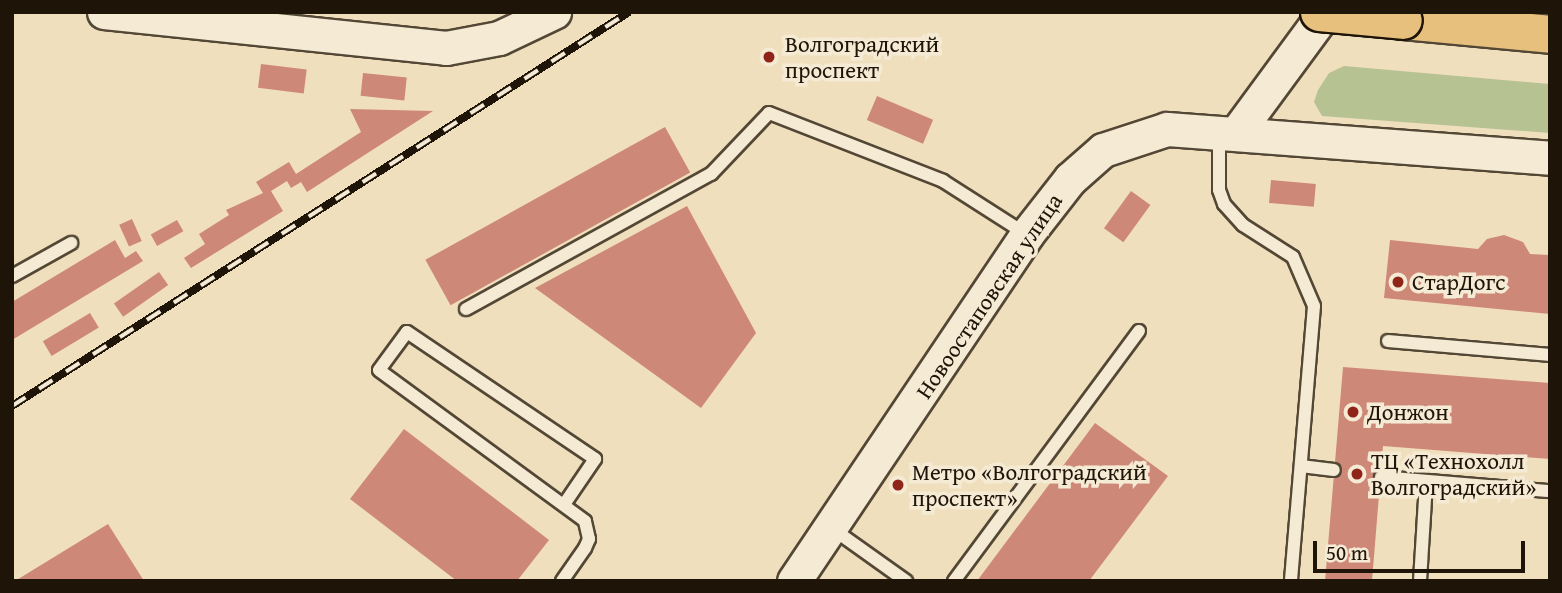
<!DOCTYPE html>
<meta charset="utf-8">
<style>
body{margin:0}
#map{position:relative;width:1562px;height:593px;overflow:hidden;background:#f0dfbd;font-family:"Gentium Book Plus",serif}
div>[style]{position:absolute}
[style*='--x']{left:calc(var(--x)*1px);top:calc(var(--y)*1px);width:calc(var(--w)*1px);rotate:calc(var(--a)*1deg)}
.green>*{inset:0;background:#b7c293}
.building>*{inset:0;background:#cd8877;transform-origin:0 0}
.roads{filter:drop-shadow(2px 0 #534735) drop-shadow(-2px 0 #534735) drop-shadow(0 2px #534735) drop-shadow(0 -2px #534735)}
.lane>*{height:12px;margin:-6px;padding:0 6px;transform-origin:6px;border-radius:6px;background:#f5ead4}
.secondary>*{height:33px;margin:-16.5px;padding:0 16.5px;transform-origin:16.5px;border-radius:16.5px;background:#f5ead4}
.primary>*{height:37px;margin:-18.5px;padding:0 18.5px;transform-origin:18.5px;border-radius:18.5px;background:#e8c07e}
.rail>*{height:8px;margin-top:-4px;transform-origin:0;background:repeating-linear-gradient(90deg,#f5ead4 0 16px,#1f1408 0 32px);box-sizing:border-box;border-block:2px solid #1f1408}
.bridges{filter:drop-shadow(2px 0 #1f1408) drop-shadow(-2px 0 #1f1408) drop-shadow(0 2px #1f1408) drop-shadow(0 -2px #1f1408)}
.primary-bridge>*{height:37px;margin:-18.5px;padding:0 18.5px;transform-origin:18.5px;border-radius:18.5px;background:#e8c07e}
.dots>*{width:19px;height:19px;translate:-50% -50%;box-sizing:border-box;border:4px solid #f5ead4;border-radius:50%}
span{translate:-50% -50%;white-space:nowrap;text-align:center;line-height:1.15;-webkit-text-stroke:7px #f5ead4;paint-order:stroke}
.poi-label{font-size:23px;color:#1f1408}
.left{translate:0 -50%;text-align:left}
.street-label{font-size:23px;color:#1f1408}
.frame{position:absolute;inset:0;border:14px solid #1f1408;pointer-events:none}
.scale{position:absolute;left:1313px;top:541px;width:212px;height:32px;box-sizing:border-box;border:4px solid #1f1408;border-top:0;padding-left:9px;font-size:21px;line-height:24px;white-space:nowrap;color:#1f1408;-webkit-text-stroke:5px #f5ead4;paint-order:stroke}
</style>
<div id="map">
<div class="green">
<div style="clip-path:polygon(1344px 66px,1550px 84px,1550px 133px,1322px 116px,1314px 102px,1318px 90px,1329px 73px)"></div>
</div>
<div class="building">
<div style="left:261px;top:64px;width:46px;height:24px;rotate:7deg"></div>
<div style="left:363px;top:73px;width:44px;height:23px;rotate:6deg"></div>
<div style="left:877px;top:96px;width:61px;height:26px;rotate:23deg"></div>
<div style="clip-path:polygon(350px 109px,433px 111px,307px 192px,301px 182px,291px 188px,287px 181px,271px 191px,283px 211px,191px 268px,184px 258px,205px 244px,199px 234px,229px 215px,226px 210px,263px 193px,256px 182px,289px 162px,296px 174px,361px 132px)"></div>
<div style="left:665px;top:127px;width:52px;height:274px;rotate:61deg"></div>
<div style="left:1271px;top:180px;width:45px;height:23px;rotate:5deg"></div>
<div style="left:1131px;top:191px;width:24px;height:46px;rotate:36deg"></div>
<div style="clip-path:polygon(687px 206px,756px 333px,701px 408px,535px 288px)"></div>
<div style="left:132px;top:219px;width:24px;height:14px;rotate:66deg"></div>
<div style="left:177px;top:220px;width:13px;height:30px;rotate:61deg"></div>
<div style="clip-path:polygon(1504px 235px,1523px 242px,1530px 254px,1550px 255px,1550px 314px,1384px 298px,1390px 240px,1478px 249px,1487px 239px)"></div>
<div style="clip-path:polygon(115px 240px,125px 258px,136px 251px,143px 261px,12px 340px,12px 302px)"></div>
<div style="left:159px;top:272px;width:16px;height:55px;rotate:55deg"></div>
<div style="left:90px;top:313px;width:17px;height:55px;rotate:59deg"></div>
<div style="clip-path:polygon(1343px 367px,1550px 383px,1550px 459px,1383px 446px,1372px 581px,1325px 581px)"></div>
<div style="clip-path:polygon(1095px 423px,1168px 476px,1089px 581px,977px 581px)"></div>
<div style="clip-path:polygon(404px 429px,549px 540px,517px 581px,457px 581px,350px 499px)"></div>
<div style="clip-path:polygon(108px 524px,144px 581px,15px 581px)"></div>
</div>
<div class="roads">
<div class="lane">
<div style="--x:1219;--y:136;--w:54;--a:90"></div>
<div style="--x:1219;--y:190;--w:15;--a:70"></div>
<div style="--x:1224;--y:204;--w:28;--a:48"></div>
<div style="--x:1243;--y:225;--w:59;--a:32.6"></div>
<div style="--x:1293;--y:257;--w:53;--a:66.8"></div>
<div style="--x:1314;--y:306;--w:276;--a:94.8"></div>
<div style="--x:12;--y:276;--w:68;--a:-29.2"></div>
<div style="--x:466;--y:309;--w:280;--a:-28.9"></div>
<div style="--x:711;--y:174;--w:84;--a:-46.4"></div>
<div style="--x:769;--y:113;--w:187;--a:21.3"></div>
<div style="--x:943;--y:181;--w:98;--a:32.6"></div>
<div style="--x:1388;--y:341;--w:163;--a:4.9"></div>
<div style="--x:1301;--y:466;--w:33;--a:7"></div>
<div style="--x:1381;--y:477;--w:167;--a:4.8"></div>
<div style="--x:833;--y:529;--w:90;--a:35.5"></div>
<div style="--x:562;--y:581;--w:40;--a:-55.1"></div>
<div style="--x:585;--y:548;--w:10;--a:-66"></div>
<div style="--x:589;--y:539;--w:18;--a:-103"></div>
<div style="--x:585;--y:521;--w:255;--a:-143.8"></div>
<div style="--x:379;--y:370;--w:47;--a:-53.6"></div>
<div style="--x:407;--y:332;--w:227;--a:34"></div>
<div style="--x:595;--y:459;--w:53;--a:124.3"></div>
<div style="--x:954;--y:581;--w:311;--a:-53.5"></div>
<div style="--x:1420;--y:581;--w:98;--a:-86.5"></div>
</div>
<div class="secondary">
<div style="--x:104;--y:12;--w:344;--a:6"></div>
<div style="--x:446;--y:48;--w:54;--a:-10.7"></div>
<div style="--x:499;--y:38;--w:61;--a:-25.3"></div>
<div style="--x:1237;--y:132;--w:149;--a:-53.7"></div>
<div style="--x:794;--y:581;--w:418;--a:-56.1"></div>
<div style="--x:1027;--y:234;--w:70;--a:-52"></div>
<div style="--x:1070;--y:179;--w:44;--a:-41.3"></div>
<div style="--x:1103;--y:150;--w:67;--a:-18.2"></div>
<div style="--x:1167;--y:129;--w:384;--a:4.3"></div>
</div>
<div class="primary">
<div style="--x:1403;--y:20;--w:148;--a:5.4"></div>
</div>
</div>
<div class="rail">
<div style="--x:12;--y:406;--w:732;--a:-32.56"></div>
</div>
<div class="bridges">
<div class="primary-bridge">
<div style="--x:1319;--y:12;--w:84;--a:5.4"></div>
</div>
</div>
<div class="dots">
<div style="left:769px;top:57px;background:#8f2418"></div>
<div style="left:1398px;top:282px;background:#8f2418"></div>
<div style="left:1353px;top:412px;background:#8f2418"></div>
<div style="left:1357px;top:474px;background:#8f2418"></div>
<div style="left:898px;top:485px;background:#8f2418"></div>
</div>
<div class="poi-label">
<span class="left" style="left:785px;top:57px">Волгоградский<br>проспект</span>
<span class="left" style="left:1412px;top:282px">СтарДогс</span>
<span class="left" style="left:1367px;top:412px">Донжон</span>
<span class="left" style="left:1371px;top:474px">ТЦ «Технохолл<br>Волгоградский»</span>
<span class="left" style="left:912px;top:485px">Метро «Волгоградский<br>проспект»</span>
</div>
<div class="street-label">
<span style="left:989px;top:296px;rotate:-56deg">Новоостаповская улица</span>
</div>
<div class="frame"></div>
<div class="scale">50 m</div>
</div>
